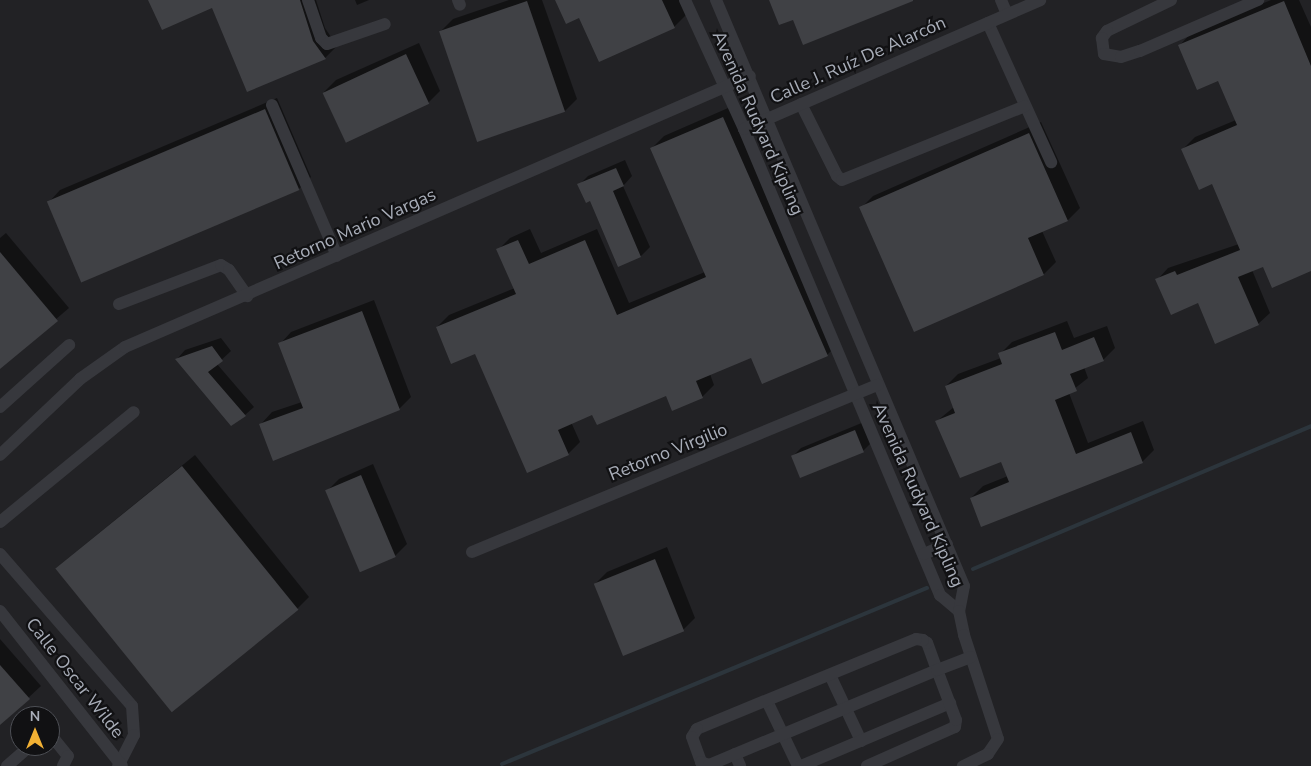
<!DOCTYPE html>
<meta charset="utf-8">
<style>
body{margin:0}
#map{position:relative;width:1311px;height:766px;overflow:hidden;background:#161618;font-family:"Nunito Sans",sans-serif}
div>[style]{position:absolute}
[style*='--x']{left:calc(var(--x)*1px);top:calc(var(--y)*1px);width:calc(var(--w)*1px);rotate:calc(var(--a)*1deg)}
.built>*{inset:0;background:#222225}
.shadow>*{inset:0;background:#0007}
.stream>*{height:4px;margin:-2px;padding:0 2px;transform-origin:2px;border-radius:2px;background:#2c353c}
.building>*{inset:0;background:#404145;transform-origin:0 0}
.minor>*{height:12px;margin:-6px;padding:0 6px;transform-origin:6px;border-radius:6px;background:#37383d}
span{translate:-50% -50%;white-space:nowrap;text-align:center;line-height:1.15;-webkit-text-stroke:4.5px #111113;paint-order:stroke}
.street-label{font-size:18px;color:#a8adb8}
.north{position:absolute;left:10px;top:706px;width:50px;height:50px;box-sizing:border-box;background:#111113;border:1px solid #4d4f55;border-radius:50%;rotate:0deg;font-size:14px;font-weight:700;line-height:20px;text-align:center;color:#a8adb8}
.north::after{content:'';display:block;margin:auto;width:18px;height:22px;background:#f2b134;clip-path:polygon(50% 0,100% 100%,50% 72%,0 100%)}
</style>
<div id="map">
<div class="built">
<div style="clip-path:polygon(evenodd,0 0,1311px 0,1311px 766px,0 766px,0 0,20px 716px,50px 716px,50px 746px,20px 746px,20px 716px)"></div>
</div>
<div class="shadow">
<div style="clip-path:polygon(150px 0,316px 0,325px 28px,337px 46px,325px 58px,248px 90px,212px 6px)"></div>
<div style="clip-path:polygon(355px 0,369px 0,357px 5px)"></div>
<div style="clip-path:polygon(509px 0,542px 0,577px 99px,565px 111px,441px 31px,453px 19px)"></div>
<div style="clip-path:polygon(556px 0,679px 0,686px 15px,674px 27px,580px 16px)"></div>
<div style="clip-path:polygon(1271px 0,1299px 0,1311px 27px,1311px 270px,1263px 266px,1252px 270px,1270px 313px,1258px 324px,1199px 301px,1157px 280px,1168px 268px,1239px 244px,1213px 183px,1183px 149px,1195px 137px,1236px 120px,1219px 79px,1180px 45px,1191px 33px)"></div>
<div style="clip-path:polygon(419px 43px,440px 91px,428px 103px,324px 92px,336px 80px)"></div>
<div style="clip-path:polygon(277px 98px,311px 177px,299px 189px,49px 202px,60px 190px)"></div>
<div style="clip-path:polygon(735px 105px,839px 343px,827px 355px,752px 357px,710px 374px,714px 385px,702px 397px,667px 394px,593px 413px,571px 422px,580px 442px,568px 454px,476px 353px,437px 327px,449px 315px,515px 288px,498px 250px,510px 238px,530px 229px,541px 253px,597px 229px,629px 303px,705px 272px,652px 148px,664px 136px)"></div>
<div style="clip-path:polygon(1041px 122px,1080px 208px,1068px 220px,1042px 231px,1056px 262px,1044px 274px,915px 330px,861px 208px,873px 196px)"></div>
<div style="clip-path:polygon(625px 160px,632px 176px,623px 186px,650px 247px,641px 256px,619px 265px,591px 200px,579px 185px,588px 176px)"></div>
<div style="clip-path:polygon(6px 233px,69px 308px,0 367px,0 238px)"></div>
<div style="clip-path:polygon(374px 300px,411px 397px,399px 409px,261px 424px,272px 412px,302px 402px,280px 344px,291px 332px)"></div>
<div style="clip-path:polygon(1067px 321px,1074px 338px,1107px 326px,1115px 348px,1103px 360px,1084px 367px,1088px 378px,1069px 393px,1088px 443px,1143px 421px,1154px 450px,1142px 462px,971px 498px,983px 486px,1008px 476px,1002px 460px,937px 421px,954px 407px,946px 386px,958px 374px,1001px 358px,1000px 354px,1012px 342px)"></div>
<div style="clip-path:polygon(221px 338px,231px 351px,217px 364px,254px 407px,245px 415px,177px 359px,185px 350px)"></div>
<div style="clip-path:polygon(864px 422px,872px 442px,863px 451px,792px 457px,801px 448px)"></div>
<div style="clip-path:polygon(195px 455px,309px 597px,297px 609px,56px 568px)"></div>
<div style="clip-path:polygon(373px 464px,407px 544px,395px 556px,327px 491px,339px 479px)"></div>
<div style="clip-path:polygon(667px 547px,695px 618px,683px 630px,595px 584px,607px 572px)"></div>
<div style="clip-path:polygon(0 639px,41px 686px,0 724px)"></div>
</div>
<div class="stream">
<div style="--x:973;--y:569;--w:367;--a:-22.9"></div>
<div style="--x:502;--y:764;--w:460;--a:-22.5"></div>
</div>
<div class="building">
<div style="clip-path:polygon(148px 0,300px 0,313px 41px,326px 59px,247px 92px,212px 8px,162px 30px)"></div>
<div style="clip-path:polygon(555px 0,662px 0,675px 28px,599px 62px,579px 18px,566px 24px)"></div>
<div style="clip-path:polygon(769px 0,913px 0,913px 1px,803px 45px,793px 20px,779px 25px)"></div>
<div style="left:527px;top:1px;width:117px;height:93px;rotate:71deg"></div>
<div style="clip-path:polygon(1284px 1px,1311px 66px,1311px 271px,1272px 288px,1263px 267px,1238px 277px,1259px 325px,1215px 344px,1198px 303px,1171px 315px,1155px 279px,1175px 271px,1177px 275px,1240px 250px,1212px 184px,1199px 190px,1181px 149px,1237px 125px,1218px 81px,1197px 90px,1178px 45px)"></div>
<div style="left:406px;top:54px;width:55px;height:92px;rotate:65deg"></div>
<div style="left:265px;top:109px;width:88px;height:237px;rotate:67deg"></div>
<div style="clip-path:polygon(723px 117px,828px 356px,762px 384px,751px 358px,696px 381px,703px 398px,672px 411px,666px 396px,597px 425px,592px 415px,558px 430px,569px 455px,527px 473px,475px 354px,451px 364px,436px 327px,516px 294px,496px 249px,518px 240px,529px 264px,585px 240px,617px 315px,706px 277px,650px 148px)"></div>
<div style="clip-path:polygon(1029px 133px,1068px 221px,1028px 238px,1044px 275px,914px 332px,859px 207px)"></div>
<div style="clip-path:polygon(616px 168px,624px 186px,613px 191px,641px 257px,618px 267px,590px 201px,586px 203px,577px 184px)"></div>
<div style="clip-path:polygon(0 252px,58px 321px,0 369px)"></div>
<div style="clip-path:polygon(362px 311px,400px 410px,273px 461px,259px 424px,303px 408px,278px 343px)"></div>
<div style="clip-path:polygon(1055px 332px,1062px 350px,1094px 337px,1104px 361px,1070px 374px,1077px 391px,1055px 400px,1076px 454px,1131px 432px,1143px 463px,981px 527px,970px 498px,1009px 482px,1001px 462px,960px 478px,935px 421px,955px 413px,945px 386px,1002px 364px,998px 353px)"></div>
<div style="clip-path:polygon(212px 346px,223px 361px,208px 372px,246px 416px,231px 426px,175px 359px)"></div>
<div style="left:855px;top:430px;width:24px;height:69px;rotate:68deg"></div>
<div style="left:182px;top:466px;width:185px;height:163px;rotate:51deg"></div>
<div style="left:361px;top:475px;width:89px;height:39px;rotate:67deg"></div>
<div style="left:655px;top:559px;width:78px;height:66px;rotate:68deg"></div>
<div style="clip-path:polygon(0 665px,30px 699px,0 725px)"></div>
</div>
<div class="minor">
<div style="--x:308;--y:0;--w:40;--a:71.1"></div>
<div style="--x:321;--y:38;--w:8;--a:45"></div>
<div style="--x:327;--y:44;--w:61;--a:-19"></div>
<div style="--x:458;--y:0;--w:5;--a:68"></div>
<div style="--x:685;--y:0;--w:142;--a:65.4"></div>
<div style="--x:744;--y:129;--w:506;--a:67.19"></div>
<div style="--x:940;--y:595;--w:25;--a:40"></div>
<div style="--x:716;--y:0;--w:636;--a:67.06"></div>
<div style="--x:964;--y:586;--w:25;--a:101"></div>
<div style="--x:959;--y:611;--w:25;--a:78"></div>
<div style="--x:964;--y:635;--w:109;--a:71.9"></div>
<div style="--x:998;--y:739;--w:18;--a:124"></div>
<div style="--x:988;--y:754;--w:28;--a:154"></div>
<div style="--x:1001;--y:0;--w:15;--a:67"></div>
<div style="--x:1171;--y:0;--w:71;--a:154.2"></div>
<div style="--x:1107;--y:31;--w:9;--a:126"></div>
<div style="--x:1102;--y:38;--w:16;--a:83"></div>
<div style="--x:1104;--y:54;--w:17;--a:10"></div>
<div style="--x:1121;--y:57;--w:20;--a:-18"></div>
<div style="--x:1140;--y:51;--w:129;--a:-23.4"></div>
<div style="--x:988;--y:23;--w:153;--a:65.6"></div>
<div style="--x:801;--y:104;--w:80;--a:63.4"></div>
<div style="--x:837;--y:176;--w:6;--a:39"></div>
<div style="--x:842;--y:180;--w:197;--a:-22"></div>
<div style="--x:272;--y:105;--w:164;--a:66.7"></div>
<div style="--x:744;--y:129;--w:323;--a:-23.5"></div>
<div style="--x:119;--y:304;--w:109;--a:-20.9"></div>
<div style="--x:221;--y:265;--w:9;--a:32"></div>
<div style="--x:229;--y:270;--w:32;--a:55"></div>
<div style="--x:0;--y:407;--w:93;--a:-41.9"></div>
<div style="--x:0;--y:455;--w:110;--a:-43.5"></div>
<div style="--x:80;--y:379;--w:55;--a:-35.4"></div>
<div style="--x:125;--y:347;--w:681;--a:-23.44"></div>
<div style="--x:0;--y:522;--w:173;--a:-39.4"></div>
<div style="--x:472;--y:552;--w:439;--a:-22.4"></div>
<div style="--x:0;--y:554;--w:201;--a:49"></div>
<div style="--x:132;--y:706;--w:29;--a:86"></div>
<div style="--x:134;--y:735;--w:35;--a:117"></div>
<div style="--x:924;--y:554;--w:25;--a:-23"></div>
<div style="--x:0;--y:611;--w:197;--a:51.8"></div>
<div style="--x:830;--y:675;--w:73;--a:64.8"></div>
<div style="--x:767;--y:701;--w:72;--a:64.5"></div>
<div style="--x:50;--y:734;--w:28;--a:51"></div>
<div style="--x:68;--y:756;--w:11;--a:117"></div>
<div style="--x:735;--y:754;--w:13;--a:67"></div>
<div style="--x:7;--y:766;--w:30;--a:-41"></div>
<div style="--x:801;--y:766;--w:162;--a:-22.9"></div>
<div style="--x:867;--y:766;--w:96;--a:-23.9"></div>
<div style="--x:955;--y:727;--w:7;--a:-82"></div>
<div style="--x:956;--y:720;--w:53;--a:-110.8"></div>
<div style="--x:937;--y:670;--w:29;--a:-110"></div>
<div style="--x:927;--y:643;--w:5;--a:-143"></div>
<div style="--x:923;--y:640;--w:7;--a:-172"></div>
<div style="--x:916;--y:639;--w:237;--a:157.7"></div>
<div style="--x:697;--y:729;--w:9;--a:122"></div>
<div style="--x:692;--y:737;--w:27;--a:70"></div>
<div style="--x:701;--y:762;--w:9;--a:21"></div>
<div style="--x:709;--y:765;--w:247;--a:-22.6"></div>
<div style="--x:937;--y:670;--w:36;--a:-21"></div>
</div>
<div class="street-label">
<span style="left:858px;top:60px;rotate:-24deg">Calle J. Ruíz De Alarcón</span>
<span style="left:758px;top:123px;rotate:66deg">Avenida Rudyard Kipling</span>
<span style="left:355px;top:229px;rotate:-24deg">Retorno Mario Vargas</span>
<span style="left:668px;top:452px;rotate:-22deg">Retorno Virgilio</span>
<span style="left:918px;top:495px;rotate:66deg">Avenida Rudyard Kipling</span>
<span style="left:75px;top:678px;rotate:52deg">Calle Oscar Wilde</span>
</div>
<div class="north">N</div>
</div>
